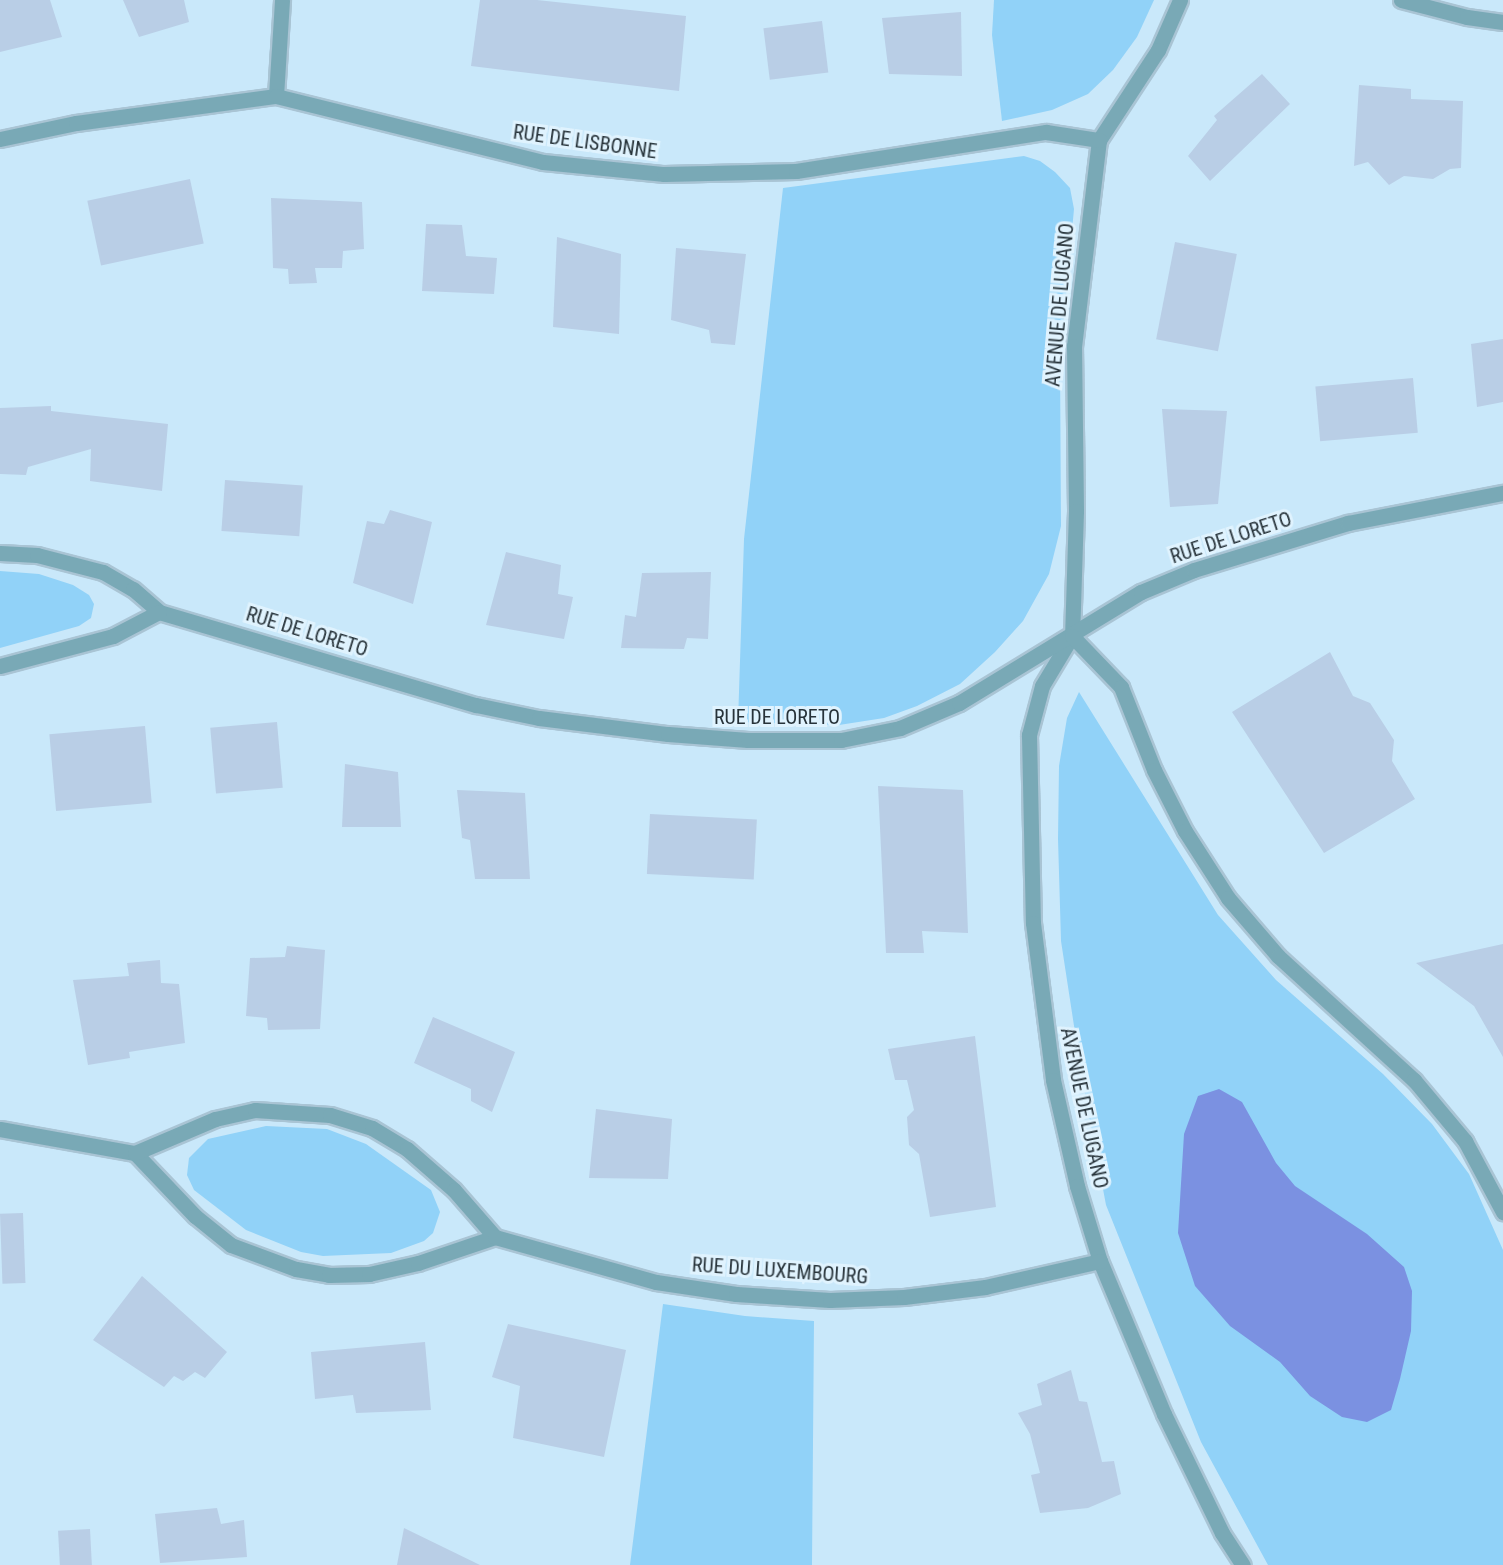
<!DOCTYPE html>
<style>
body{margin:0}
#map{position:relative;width:1503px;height:1565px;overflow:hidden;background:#c9e8fa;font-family:"Roboto Condensed",sans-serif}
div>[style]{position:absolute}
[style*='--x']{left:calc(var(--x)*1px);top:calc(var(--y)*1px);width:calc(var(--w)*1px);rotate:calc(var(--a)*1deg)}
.green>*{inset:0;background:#91d2f8}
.water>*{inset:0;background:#7b91e1}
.building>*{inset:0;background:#b9cee6;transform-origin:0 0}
.roads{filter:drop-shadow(2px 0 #a9c4d4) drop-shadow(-2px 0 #a9c4d4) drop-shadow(0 2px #a9c4d4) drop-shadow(0 -2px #a9c4d4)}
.street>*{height:15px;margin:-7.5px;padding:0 7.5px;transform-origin:7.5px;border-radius:7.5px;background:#79a9b6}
span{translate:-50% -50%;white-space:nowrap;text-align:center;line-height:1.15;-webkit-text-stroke:6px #e0f3fe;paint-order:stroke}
.street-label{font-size:20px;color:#27333a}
</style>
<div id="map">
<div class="green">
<div style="clip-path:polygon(994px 0,1154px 0,1137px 37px,1113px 70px,1088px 94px,1052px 110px,1002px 121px,992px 35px)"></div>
<div style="clip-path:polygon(1024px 156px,1040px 161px,1055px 172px,1070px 188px,1074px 209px,1060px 361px,1061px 526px,1049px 574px,1023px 621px,995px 652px,960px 684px,917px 706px,884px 718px,839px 725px,738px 722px,744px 539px,783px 188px)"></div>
<div style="clip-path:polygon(0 571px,39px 574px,73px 585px,89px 595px,94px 604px,91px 618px,79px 626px,0 648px)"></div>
<div style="clip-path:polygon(1079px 692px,1218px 915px,1276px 980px,1383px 1074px,1432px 1124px,1469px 1174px,1503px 1250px,1503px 1565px,1268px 1565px,1201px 1442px,1106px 1205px,1082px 1078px,1061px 941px,1058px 839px,1059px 766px,1067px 718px)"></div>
<div style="clip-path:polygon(266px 1126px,327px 1129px,366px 1144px,431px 1190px,440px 1212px,433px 1233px,424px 1241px,391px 1253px,323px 1256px,301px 1252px,246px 1230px,194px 1190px,187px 1175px,189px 1158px,208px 1139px)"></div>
<div style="clip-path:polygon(663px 1304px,745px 1316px,814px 1321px,812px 1565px,630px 1565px)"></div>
</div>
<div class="water">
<div style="clip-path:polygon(1219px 1089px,1242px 1102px,1276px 1163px,1295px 1186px,1367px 1234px,1404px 1267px,1412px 1291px,1411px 1331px,1400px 1379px,1391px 1410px,1367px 1422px,1342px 1417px,1310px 1396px,1280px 1362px,1230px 1326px,1195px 1286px,1178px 1233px,1184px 1134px,1198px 1096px)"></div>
</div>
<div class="building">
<div style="clip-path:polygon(0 0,50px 0,62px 37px,0 52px)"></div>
<div style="clip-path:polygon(123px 0,184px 0,189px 22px,139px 37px)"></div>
<div style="clip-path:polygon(480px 0,537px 0,686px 16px,679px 91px,471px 66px)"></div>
<div style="clip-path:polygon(961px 12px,962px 76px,889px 74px,882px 18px)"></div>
<div style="left:822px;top:21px;width:52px;height:59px;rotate:83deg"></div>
<div style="clip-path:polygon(1262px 74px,1290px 104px,1210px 181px,1188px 156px,1217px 120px,1214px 116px)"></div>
<div style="clip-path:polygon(1359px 85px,1411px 89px,1411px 99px,1463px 101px,1461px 168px,1450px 169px,1433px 179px,1404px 176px,1389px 185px,1368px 162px,1354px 166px)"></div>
<div style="left:190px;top:179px;width:66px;height:105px;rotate:78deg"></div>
<div style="clip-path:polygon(271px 198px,362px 202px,364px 249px,343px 251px,342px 268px,315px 268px,317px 283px,289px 284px,288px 269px,273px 268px)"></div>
<div style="clip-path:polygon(426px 224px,462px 225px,466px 256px,497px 258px,494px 294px,422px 291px)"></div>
<div style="clip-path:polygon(557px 237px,621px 254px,619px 334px,553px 327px)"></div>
<div style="left:1175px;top:242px;width:63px;height:99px;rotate:11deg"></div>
<div style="clip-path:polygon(676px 248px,746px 254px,735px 345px,711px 343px,709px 330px,671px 320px)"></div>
<div style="clip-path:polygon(1503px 339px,1503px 402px,1477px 407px,1471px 344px)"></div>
<div style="left:1413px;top:378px;width:55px;height:98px;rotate:85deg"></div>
<div style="clip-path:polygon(51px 406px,51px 411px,168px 424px,162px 491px,90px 481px,91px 449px,28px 467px,26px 475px,0 474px,0 408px)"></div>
<div style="clip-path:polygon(1162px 409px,1227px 411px,1218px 504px,1170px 507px)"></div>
<div style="left:225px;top:480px;width:78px;height:51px;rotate:4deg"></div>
<div style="clip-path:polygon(390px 510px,432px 522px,413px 604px,353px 583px,367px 521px,384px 524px)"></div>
<div style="clip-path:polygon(506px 552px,561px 565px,558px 594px,573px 597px,564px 639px,486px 625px)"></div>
<div style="clip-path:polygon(711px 572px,708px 639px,687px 638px,684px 649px,621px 648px,625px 615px,636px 617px,642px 573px)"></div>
<div style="clip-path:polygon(1330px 652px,1353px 696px,1370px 703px,1394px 740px,1392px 761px,1415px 799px,1324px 853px,1232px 712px)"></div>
<div style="left:277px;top:722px;width:66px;height:67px;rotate:85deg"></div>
<div style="left:145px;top:726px;width:77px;height:96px;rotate:85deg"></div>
<div style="clip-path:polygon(345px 764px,398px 772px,401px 827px,342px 827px)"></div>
<div style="clip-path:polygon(878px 786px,963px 790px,968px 933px,922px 931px,924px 953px,886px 953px)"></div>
<div style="clip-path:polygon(457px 790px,525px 793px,530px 879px,475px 879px,470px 840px,462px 838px)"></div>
<div style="left:650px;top:814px;width:107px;height:60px;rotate:3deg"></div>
<div style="clip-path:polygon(1503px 944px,1503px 1057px,1474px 1006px,1416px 963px)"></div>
<div style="clip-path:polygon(287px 946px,325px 950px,320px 1029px,268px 1030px,267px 1018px,246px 1016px,250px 958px,285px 957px)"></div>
<div style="clip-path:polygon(160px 960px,161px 983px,179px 984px,185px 1043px,129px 1052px,130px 1058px,88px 1065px,73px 980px,129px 976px,127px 963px)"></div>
<div style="clip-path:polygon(433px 1017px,515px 1052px,492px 1112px,471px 1101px,471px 1089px,414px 1063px)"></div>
<div style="clip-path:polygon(975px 1036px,996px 1207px,930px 1217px,919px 1154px,909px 1145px,907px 1117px,914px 1110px,907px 1080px,895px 1080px,888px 1049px)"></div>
<div style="clip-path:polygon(596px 1109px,672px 1119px,668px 1179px,589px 1178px)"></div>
<div style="left:23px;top:1213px;width:70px;height:23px;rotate:88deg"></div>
<div style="clip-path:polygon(142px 1276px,227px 1352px,205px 1378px,195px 1372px,183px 1381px,174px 1376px,164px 1387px,93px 1340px)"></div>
<div style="clip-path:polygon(508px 1324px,626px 1350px,604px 1457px,513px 1438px,520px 1386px,492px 1377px)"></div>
<div style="clip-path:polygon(425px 1342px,431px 1410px,356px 1413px,353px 1395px,315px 1399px,311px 1352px)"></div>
<div style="clip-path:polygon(1071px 1370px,1079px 1401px,1087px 1402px,1102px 1462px,1114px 1461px,1121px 1494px,1088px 1508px,1040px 1513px,1031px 1475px,1040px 1473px,1030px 1434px,1018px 1413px,1042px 1405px,1037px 1384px)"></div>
<div style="clip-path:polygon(217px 1508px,221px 1524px,244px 1520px,247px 1557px,160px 1563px,155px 1514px)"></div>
<div style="clip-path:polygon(404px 1528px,480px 1565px,397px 1565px)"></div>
<div style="left:90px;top:1529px;width:36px;height:32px;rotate:87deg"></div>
</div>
<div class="roads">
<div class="street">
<div style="--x:1180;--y:0;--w:55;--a:113.7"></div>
<div style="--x:1158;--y:50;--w:108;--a:123.2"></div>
<div style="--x:1099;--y:140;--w:208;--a:96.9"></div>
<div style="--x:1074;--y:346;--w:165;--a:89.3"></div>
<div style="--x:1076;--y:511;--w:125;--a:91.8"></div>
<div style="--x:1072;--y:636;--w:58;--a:121"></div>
<div style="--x:1042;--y:686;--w:51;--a:104.9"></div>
<div style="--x:1029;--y:735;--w:188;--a:88.8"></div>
<div style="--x:1033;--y:923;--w:158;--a:82.7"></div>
<div style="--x:1053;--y:1080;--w:109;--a:77.2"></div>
<div style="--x:1077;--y:1186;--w:78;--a:73"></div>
<div style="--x:1100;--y:1261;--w:166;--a:67.3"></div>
<div style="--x:1164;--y:1414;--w:132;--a:64"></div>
<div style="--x:1222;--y:1533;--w:38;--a:57"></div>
<div style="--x:1401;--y:0;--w:68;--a:14.4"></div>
<div style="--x:1467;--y:17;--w:36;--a:8"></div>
<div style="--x:276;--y:96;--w:96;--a:-86.4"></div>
<div style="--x:0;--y:139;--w:78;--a:-11.9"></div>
<div style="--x:76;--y:123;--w:202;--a:-7.7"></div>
<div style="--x:276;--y:96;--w:275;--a:13.9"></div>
<div style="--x:543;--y:162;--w:122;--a:5.7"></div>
<div style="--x:664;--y:174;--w:132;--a:-1.3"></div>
<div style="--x:796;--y:171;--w:253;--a:-8.9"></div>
<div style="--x:1046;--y:132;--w:54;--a:8.6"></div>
<div style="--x:0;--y:553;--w:37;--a:3"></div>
<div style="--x:37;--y:555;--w:68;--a:14.4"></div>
<div style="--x:103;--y:572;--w:34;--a:30"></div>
<div style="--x:133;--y:589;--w:35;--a:41"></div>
<div style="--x:159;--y:612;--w:330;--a:16.4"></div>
<div style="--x:476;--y:705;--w:64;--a:11.7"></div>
<div style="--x:539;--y:718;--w:130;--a:7.1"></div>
<div style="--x:668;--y:734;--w:80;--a:4.3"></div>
<div style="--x:748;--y:740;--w:93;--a:0"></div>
<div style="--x:841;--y:740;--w:60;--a:-11.5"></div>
<div style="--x:900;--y:728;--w:64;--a:-23"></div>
<div style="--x:959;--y:703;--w:213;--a:-31.4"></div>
<div style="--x:1141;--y:592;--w:57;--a:-22.5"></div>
<div style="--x:1194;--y:570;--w:161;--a:-17"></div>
<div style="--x:1348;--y:523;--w:158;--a:-11"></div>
<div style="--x:1072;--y:636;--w:71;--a:46.1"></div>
<div style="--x:1121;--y:687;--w:89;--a:68.3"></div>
<div style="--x:1154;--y:770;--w:68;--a:63.1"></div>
<div style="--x:1185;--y:831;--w:80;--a:57.3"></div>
<div style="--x:1228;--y:898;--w:77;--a:49.2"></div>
<div style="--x:1278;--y:956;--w:184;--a:42.4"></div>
<div style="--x:1414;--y:1080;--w:80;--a:50.1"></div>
<div style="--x:1465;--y:1141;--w:81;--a:61.8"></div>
<div style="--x:0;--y:666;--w:117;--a:-14.9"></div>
<div style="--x:113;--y:636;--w:52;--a:-27.6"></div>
<div style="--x:0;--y:1129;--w:137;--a:10.1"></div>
<div style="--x:135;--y:1153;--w:87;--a:46.4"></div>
<div style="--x:195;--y:1216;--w:46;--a:38.9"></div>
<div style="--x:231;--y:1245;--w:69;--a:20.3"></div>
<div style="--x:296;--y:1269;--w:34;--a:10"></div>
<div style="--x:329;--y:1275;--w:40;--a:-1.4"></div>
<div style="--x:369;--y:1274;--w:50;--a:-12.7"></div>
<div style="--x:418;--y:1263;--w:81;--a:-18.7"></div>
<div style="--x:135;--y:1153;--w:87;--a:-23"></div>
<div style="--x:215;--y:1119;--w:41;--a:-12.7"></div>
<div style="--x:255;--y:1110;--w:75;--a:3.8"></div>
<div style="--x:330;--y:1115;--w:44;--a:17.2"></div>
<div style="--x:372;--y:1128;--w:41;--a:31"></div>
<div style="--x:407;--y:1149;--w:62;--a:41.1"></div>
<div style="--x:454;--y:1190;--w:62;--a:48.9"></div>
<div style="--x:495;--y:1237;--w:167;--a:15.6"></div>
<div style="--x:656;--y:1282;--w:81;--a:8.5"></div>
<div style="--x:736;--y:1294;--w:94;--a:3.7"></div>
<div style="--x:830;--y:1300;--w:74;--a:-2.3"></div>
<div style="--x:904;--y:1297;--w:82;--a:-7"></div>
<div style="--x:985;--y:1287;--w:118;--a:-12.7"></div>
</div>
</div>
<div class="street-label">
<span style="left:585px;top:142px;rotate:8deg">RUE DE LISBONNE</span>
<span style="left:1060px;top:305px;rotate:-85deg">AVENUE DE LUGANO</span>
<span style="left:1231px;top:538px;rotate:-18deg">RUE DE LORETO</span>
<span style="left:307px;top:632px;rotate:17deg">RUE DE LORETO</span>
<span style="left:777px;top:717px">RUE DE LORETO</span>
<span style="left:1084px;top:1108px;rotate:78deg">AVENUE DE LUGANO</span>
<span style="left:780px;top:1271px;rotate:4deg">RUE DU LUXEMBOURG</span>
</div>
</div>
